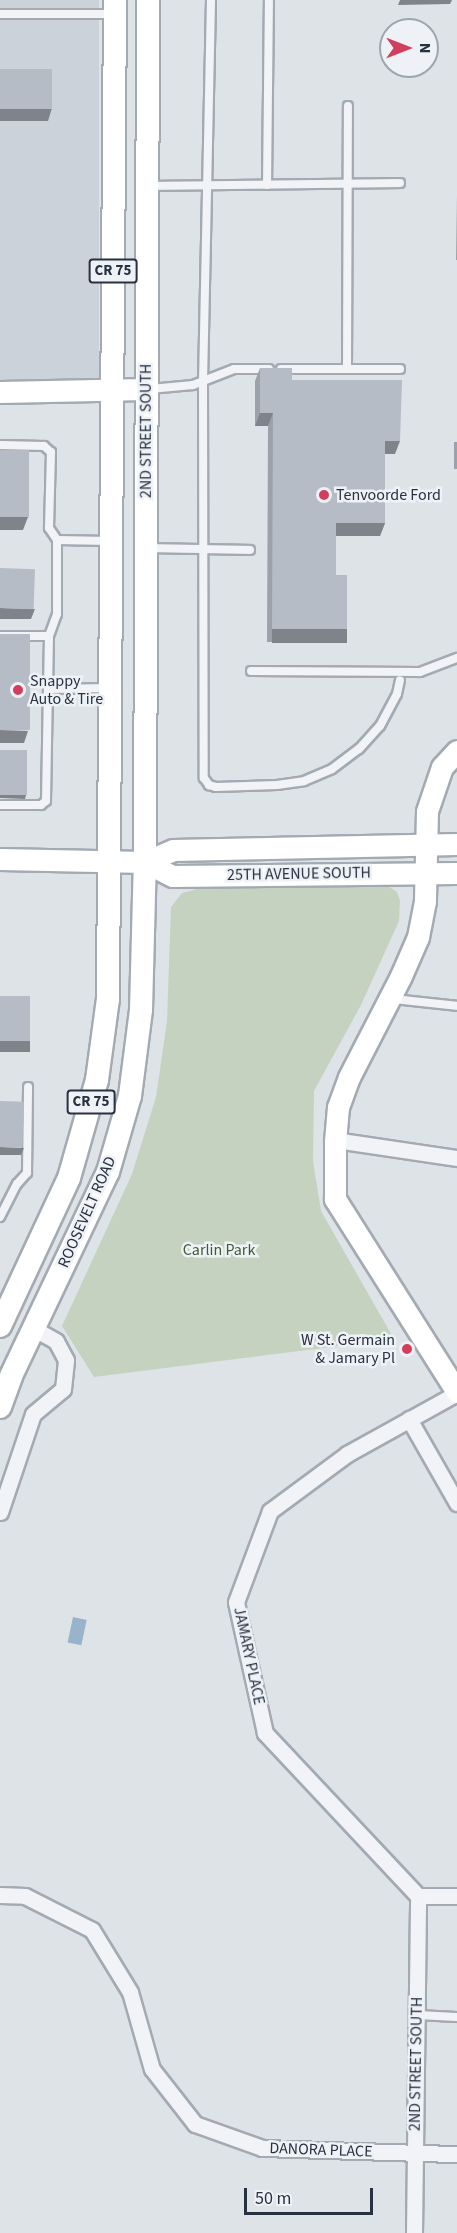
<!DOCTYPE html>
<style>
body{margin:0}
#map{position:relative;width:457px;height:2233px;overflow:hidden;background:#dee3e8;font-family:"Source Sans 3",sans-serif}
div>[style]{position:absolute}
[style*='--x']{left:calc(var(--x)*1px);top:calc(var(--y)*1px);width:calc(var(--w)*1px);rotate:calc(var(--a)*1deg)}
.built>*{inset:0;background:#ccd2da;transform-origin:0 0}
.green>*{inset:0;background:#c5d2bf}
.water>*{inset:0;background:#98b3ca;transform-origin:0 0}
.roads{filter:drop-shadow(2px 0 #a3aab2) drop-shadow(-2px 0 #a3aab2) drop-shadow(0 2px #a3aab2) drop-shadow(0 -2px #a3aab2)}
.lane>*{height:8px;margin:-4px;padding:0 4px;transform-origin:4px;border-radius:4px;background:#f1f3f6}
.street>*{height:15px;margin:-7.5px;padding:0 7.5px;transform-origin:7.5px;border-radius:7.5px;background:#f1f3f6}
.secondary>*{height:21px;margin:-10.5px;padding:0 10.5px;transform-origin:10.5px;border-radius:10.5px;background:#fff}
.primary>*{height:22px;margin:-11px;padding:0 11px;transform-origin:11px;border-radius:11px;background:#fff}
.wall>*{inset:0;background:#9ca2a9;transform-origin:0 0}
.shaded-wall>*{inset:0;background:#7f848a;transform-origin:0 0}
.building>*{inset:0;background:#b5bcc5;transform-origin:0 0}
.dots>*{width:16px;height:16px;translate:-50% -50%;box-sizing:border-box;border:3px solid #eef2f6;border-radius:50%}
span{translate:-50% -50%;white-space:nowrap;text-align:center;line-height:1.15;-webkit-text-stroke:5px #eef2f6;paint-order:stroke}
.shield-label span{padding:2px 4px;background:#eef2f6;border:2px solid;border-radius:4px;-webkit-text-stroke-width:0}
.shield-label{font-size:15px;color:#273140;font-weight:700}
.street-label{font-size:16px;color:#273140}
.poi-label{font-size:16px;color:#273140}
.left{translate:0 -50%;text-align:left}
.right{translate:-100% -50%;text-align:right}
.park-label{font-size:16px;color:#3d5c34}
.north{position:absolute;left:379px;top:18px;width:60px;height:60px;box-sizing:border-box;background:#eef2f6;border:2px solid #9ea5ad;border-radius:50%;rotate:90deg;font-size:16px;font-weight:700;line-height:24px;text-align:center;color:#273140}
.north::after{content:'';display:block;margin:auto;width:21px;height:27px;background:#d13f5d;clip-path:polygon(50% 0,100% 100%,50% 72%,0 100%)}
.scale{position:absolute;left:244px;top:2188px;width:129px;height:27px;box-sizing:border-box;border:3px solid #273140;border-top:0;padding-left:8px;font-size:18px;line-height:21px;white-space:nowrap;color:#273140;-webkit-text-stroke:4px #eef2f6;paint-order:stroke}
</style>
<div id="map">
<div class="built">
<div style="left:0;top:0;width:99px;height:380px"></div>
</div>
<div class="green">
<div style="clip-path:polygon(388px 886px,397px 892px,400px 901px,399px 921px,361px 1005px,314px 1091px,313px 1161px,321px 1211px,394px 1339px,94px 1377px,62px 1326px,132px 1174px,156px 1097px,167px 1021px,171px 907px,182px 893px,197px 889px)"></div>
</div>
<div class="water">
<div style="left:73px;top:1617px;width:14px;height:26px;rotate:12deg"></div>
</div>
<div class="roads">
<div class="lane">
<div style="--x:211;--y:0;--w:382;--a:91.2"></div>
<div style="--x:203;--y:382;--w:396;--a:89.9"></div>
<div style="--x:204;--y:778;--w:9;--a:54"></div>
<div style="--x:209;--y:785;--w:7;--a:16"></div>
<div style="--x:216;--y:787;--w:61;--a:-1.9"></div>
<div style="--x:277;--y:785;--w:27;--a:-8"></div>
<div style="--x:304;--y:781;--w:30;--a:-23"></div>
<div style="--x:332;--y:769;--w:34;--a:-37"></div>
<div style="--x:359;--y:749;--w:31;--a:-48"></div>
<div style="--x:380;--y:726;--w:36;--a:-62"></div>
<div style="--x:397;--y:694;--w:14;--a:-78"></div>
<div style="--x:0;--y:14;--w:114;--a:0"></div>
<div style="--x:267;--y:185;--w:185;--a:-89.4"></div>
<div style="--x:149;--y:186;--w:251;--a:-0.7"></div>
<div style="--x:281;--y:369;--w:119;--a:0"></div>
<div style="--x:347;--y:369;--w:263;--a:-89.8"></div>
<div style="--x:150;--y:389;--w:43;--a:-5.3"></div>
<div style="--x:193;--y:385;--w:44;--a:-21.3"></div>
<div style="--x:234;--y:369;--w:35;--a:0"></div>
<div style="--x:0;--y:445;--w:44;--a:1.3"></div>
<div style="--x:44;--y:446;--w:9;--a:41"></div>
<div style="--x:51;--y:452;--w:76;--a:91.5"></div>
<div style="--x:49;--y:528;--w:14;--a:56"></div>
<div style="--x:57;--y:540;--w:53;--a:1.1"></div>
<div style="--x:57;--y:540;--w:74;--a:90"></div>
<div style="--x:57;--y:614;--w:23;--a:110"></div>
<div style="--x:49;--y:636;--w:53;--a:91.1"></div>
<div style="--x:48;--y:689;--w:61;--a:-0.9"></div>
<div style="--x:149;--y:548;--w:101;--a:1.1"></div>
<div style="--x:0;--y:636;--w:49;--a:0"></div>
<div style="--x:251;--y:671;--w:169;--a:0.3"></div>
<div style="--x:420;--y:672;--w:40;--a:-21"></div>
<div style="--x:0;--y:805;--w:41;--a:0"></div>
<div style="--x:41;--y:805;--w:6;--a:-39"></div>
<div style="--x:46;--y:801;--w:112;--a:-89"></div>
<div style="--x:393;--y:999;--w:64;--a:6.2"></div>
<div style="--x:0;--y:1217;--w:37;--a:-63"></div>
<div style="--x:17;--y:1184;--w:15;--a:-48"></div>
<div style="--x:27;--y:1173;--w:86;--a:-89.3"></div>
<div style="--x:417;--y:2015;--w:40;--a:2.9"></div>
</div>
<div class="street">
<div style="--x:335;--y:1140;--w:123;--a:8.4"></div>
<div style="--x:409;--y:1419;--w:97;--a:60.3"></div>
<div style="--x:0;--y:1512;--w:103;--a:-71.4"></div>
<div style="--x:33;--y:1414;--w:39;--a:-40"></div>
<div style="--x:63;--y:1389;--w:29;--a:-84"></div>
<div style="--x:66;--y:1360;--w:21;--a:-118"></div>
<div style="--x:56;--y:1341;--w:26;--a:-151"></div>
<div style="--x:0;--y:1895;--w:25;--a:2"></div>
<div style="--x:25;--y:1896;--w:75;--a:26.9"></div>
<div style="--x:92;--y:1930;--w:73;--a:58.5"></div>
<div style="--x:130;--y:1992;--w:80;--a:74.1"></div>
<div style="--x:152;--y:2069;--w:70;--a:52"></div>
<div style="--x:195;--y:2124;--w:71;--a:19.7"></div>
<div style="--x:262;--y:2148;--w:195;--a:1.8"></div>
<div style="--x:418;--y:1896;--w:224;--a:-133.2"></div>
<div style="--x:265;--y:1733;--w:134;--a:-102.5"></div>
<div style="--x:236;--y:1602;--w:97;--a:-69.5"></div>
<div style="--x:270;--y:1511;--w:96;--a:-36.5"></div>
<div style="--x:347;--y:1454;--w:126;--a:-29"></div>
<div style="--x:418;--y:1896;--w:39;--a:0"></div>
<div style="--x:414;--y:2233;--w:337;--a:-89.3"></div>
</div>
<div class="secondary">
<div style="--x:0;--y:392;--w:146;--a:-1.2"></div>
<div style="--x:457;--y:751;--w:22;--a:133"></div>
<div style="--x:442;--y:767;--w:46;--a:108.8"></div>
<div style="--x:427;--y:811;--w:90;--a:91.3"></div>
<div style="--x:425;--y:901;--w:37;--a:101"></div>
<div style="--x:418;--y:937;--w:43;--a:113.6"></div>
<div style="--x:401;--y:976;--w:114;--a:117.2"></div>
<div style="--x:349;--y:1077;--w:32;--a:110"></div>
<div style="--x:338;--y:1107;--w:33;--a:95"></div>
<div style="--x:335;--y:1140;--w:59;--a:90"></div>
<div style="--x:335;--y:1199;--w:228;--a:57.7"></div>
<div style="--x:0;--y:859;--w:145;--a:1.2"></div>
<div style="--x:145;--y:862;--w:30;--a:-23"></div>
<div style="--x:173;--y:850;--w:284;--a:-1.2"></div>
<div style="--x:145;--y:862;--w:31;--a:27"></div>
<div style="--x:173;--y:876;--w:284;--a:-0.6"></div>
</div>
<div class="primary">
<div style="--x:0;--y:1326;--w:163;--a:-65"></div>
<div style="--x:69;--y:1178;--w:102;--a:-74.1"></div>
<div style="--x:97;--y:1080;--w:82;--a:-82.3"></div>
<div style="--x:108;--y:999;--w:999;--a:-89.6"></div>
<div style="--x:0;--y:1407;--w:33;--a:-70"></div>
<div style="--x:11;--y:1376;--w:226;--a:-64.6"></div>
<div style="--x:108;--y:1172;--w:79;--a:-73.9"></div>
<div style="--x:130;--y:1096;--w:87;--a:-82.7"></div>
<div style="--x:141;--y:1010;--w:148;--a:-88.5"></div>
<div style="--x:145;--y:862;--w:862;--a:-89.8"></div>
</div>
</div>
<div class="wall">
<div style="clip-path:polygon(457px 195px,457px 260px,456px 260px)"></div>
<div style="clip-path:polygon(260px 368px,292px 380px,395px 454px,385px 454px,385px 523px,380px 536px,336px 536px,336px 575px,342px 642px,267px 642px,268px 426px,255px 426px,255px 381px)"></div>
<div style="left:457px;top:442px;width:27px;height:3px;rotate:90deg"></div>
</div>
<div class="shaded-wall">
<div style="clip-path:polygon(400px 0,452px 0,450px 4px,398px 5px)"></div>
<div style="clip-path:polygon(52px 108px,48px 121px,0 121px,0 109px)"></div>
<div style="clip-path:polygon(260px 413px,273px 413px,268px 426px,255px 426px)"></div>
<div style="clip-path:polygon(385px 441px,400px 441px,395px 454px,380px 454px)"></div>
<div style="clip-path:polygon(0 517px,28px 517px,23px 530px,0 530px)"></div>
<div style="clip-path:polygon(336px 523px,385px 523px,380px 536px,332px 536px)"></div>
<div style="clip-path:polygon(0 608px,35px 609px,31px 619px,0 619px)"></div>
<div style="left:272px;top:629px;width:75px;height:14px"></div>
<div style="clip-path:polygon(0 730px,28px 731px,24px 743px,0 743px)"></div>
<div style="clip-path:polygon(0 795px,26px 795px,25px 799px,0 798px)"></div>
<div style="left:0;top:1041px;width:30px;height:11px"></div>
<div style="clip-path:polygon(0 1147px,24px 1148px,21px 1155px,0 1155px)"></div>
</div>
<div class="building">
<div style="left:0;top:69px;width:52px;height:40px"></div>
<div style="clip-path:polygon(260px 368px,292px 368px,292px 380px,402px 380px,400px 441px,385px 441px,385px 523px,336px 523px,336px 575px,347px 575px,347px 629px,272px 629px,273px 413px,260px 413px)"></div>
<div style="left:0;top:450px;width:29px;height:67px"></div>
<div style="left:0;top:568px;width:35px;height:40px;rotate:2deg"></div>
<div style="left:0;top:634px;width:30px;height:96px"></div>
<div style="left:0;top:750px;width:27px;height:45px"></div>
<div style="left:0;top:996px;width:30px;height:45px"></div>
<div style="left:0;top:1101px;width:24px;height:46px;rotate:2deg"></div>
</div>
<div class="dots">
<div style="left:324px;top:495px;background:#d13f5d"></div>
<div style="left:18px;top:690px;background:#d13f5d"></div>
<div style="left:407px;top:1349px;background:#d13f5d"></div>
</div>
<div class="shield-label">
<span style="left:113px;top:271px">CR 75</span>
<span style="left:91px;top:1102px">CR 75</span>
</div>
<div class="street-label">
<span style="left:146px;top:431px;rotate:-90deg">2ND STREET SOUTH</span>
<span style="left:299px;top:874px;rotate:-1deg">25TH AVENUE SOUTH</span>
<span style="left:87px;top:1212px;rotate:-66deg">ROOSEVELT ROAD</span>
<span style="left:249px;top:1656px;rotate:78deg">JAMARY PLACE</span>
<span style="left:416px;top:2064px;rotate:-89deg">2ND STREET SOUTH</span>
<span style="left:321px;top:2150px;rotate:2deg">DANORA PLACE</span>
</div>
<div class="poi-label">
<span class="left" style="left:336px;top:495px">Tenvoorde Ford</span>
<span class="left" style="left:30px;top:690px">Snappy<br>Auto &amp; Tire</span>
<span class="right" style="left:395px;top:1349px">W St. Germain<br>&amp; Jamary Pl</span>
</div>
<div class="park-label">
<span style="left:219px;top:1250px">Carlin Park</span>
</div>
<div class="north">N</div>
<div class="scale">50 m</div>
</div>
